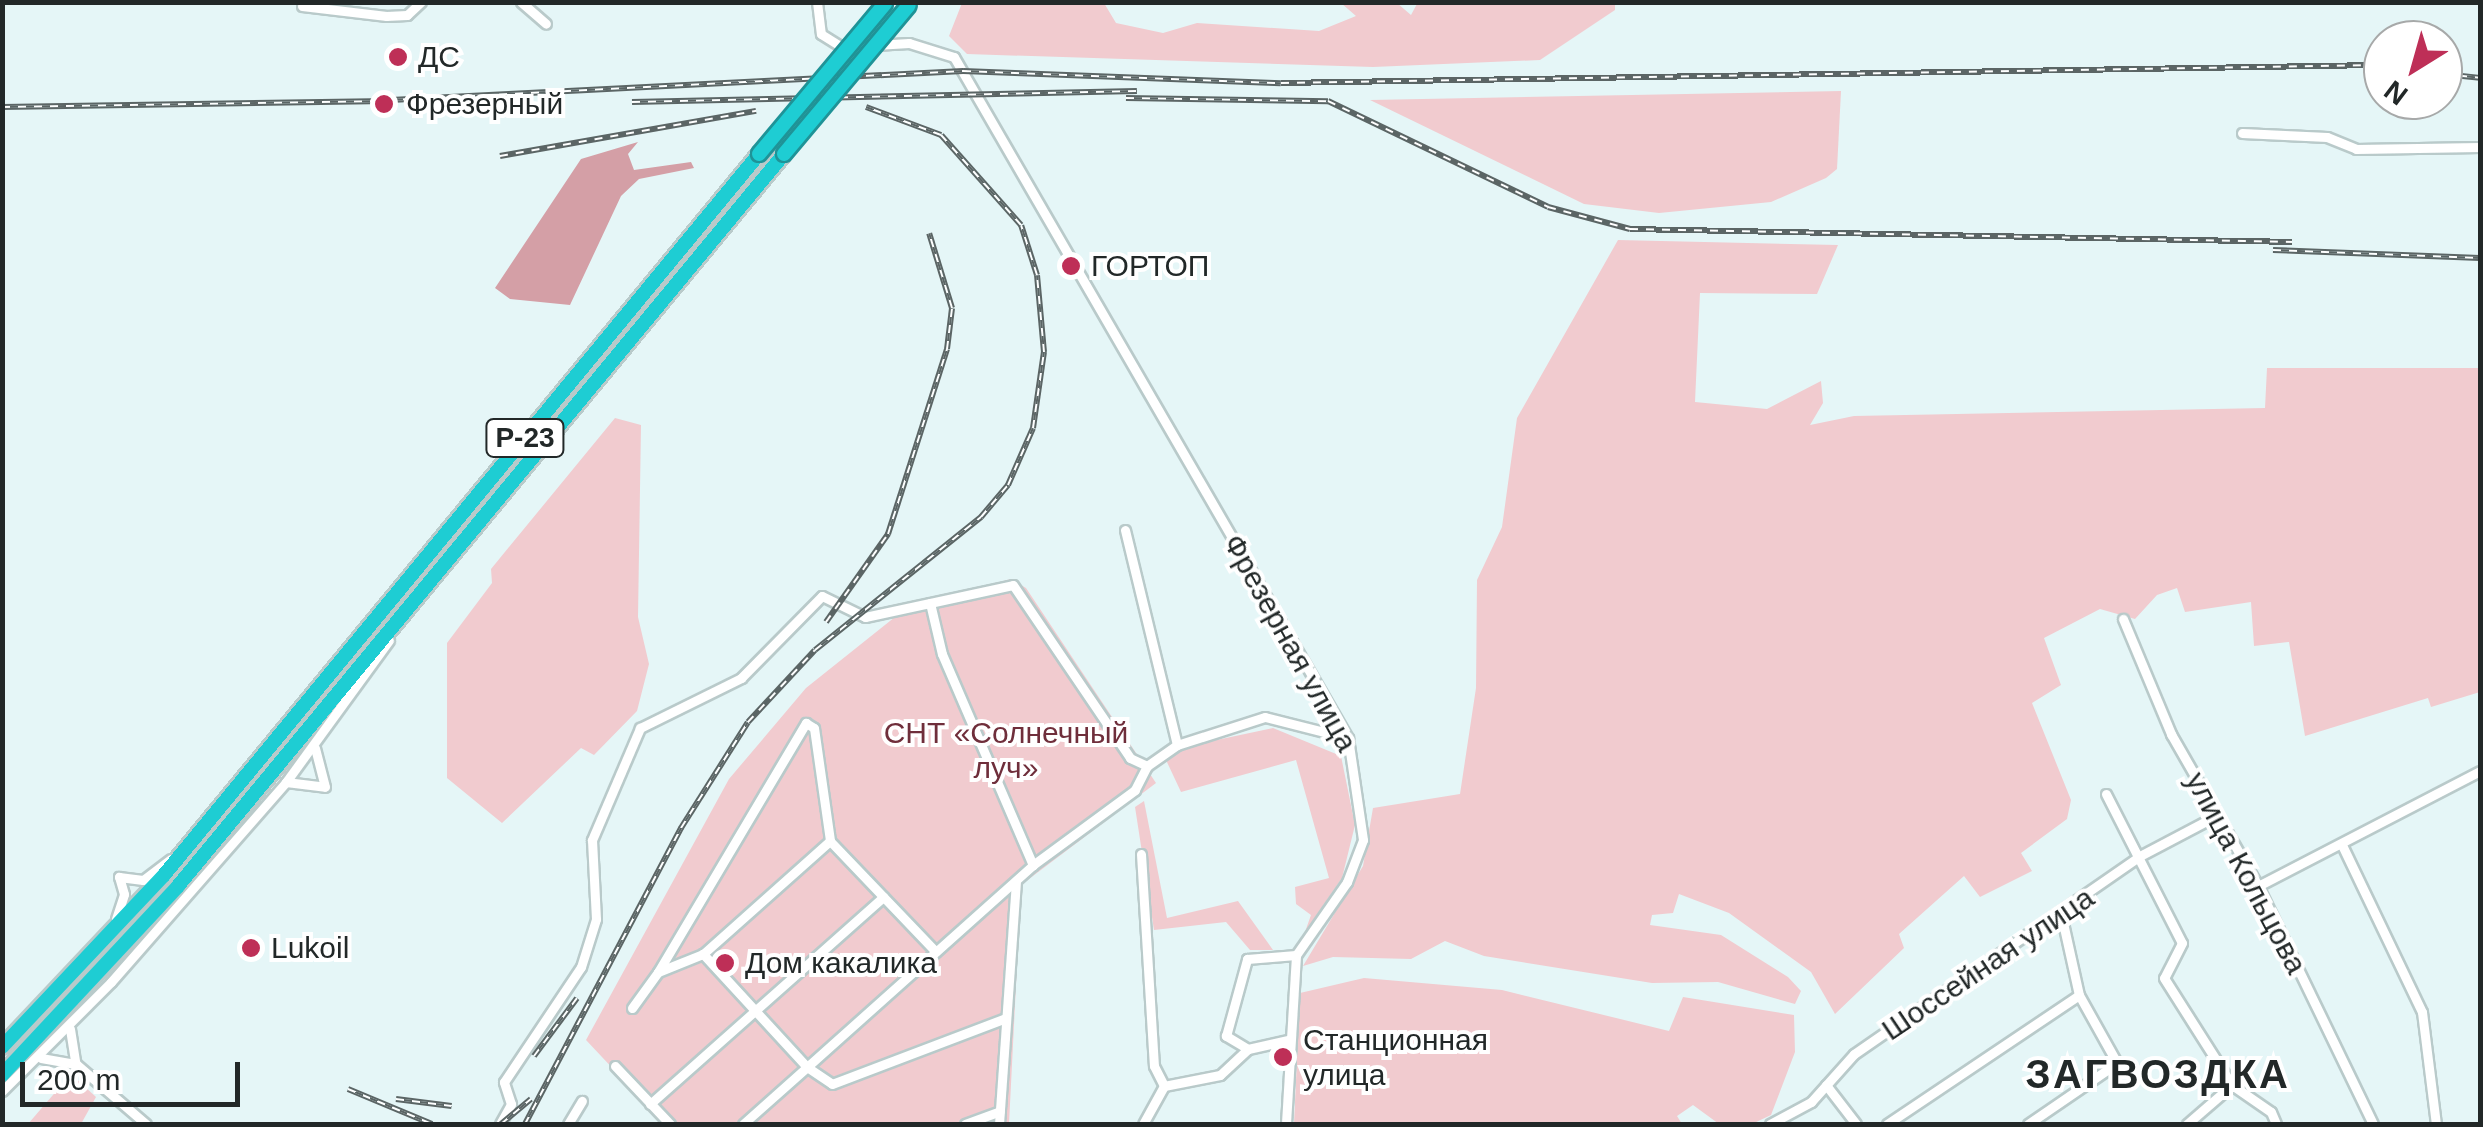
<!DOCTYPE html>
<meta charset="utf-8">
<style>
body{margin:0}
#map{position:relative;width:2483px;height:1127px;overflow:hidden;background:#e5f6f7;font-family:Helvetica,sans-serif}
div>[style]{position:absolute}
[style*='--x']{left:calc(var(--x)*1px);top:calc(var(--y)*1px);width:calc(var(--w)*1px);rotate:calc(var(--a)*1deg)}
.green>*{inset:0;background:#f1cbcf}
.water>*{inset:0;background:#d49fa6}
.roads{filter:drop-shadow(2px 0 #b9caca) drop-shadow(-2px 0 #b9caca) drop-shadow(0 2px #b9caca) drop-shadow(0 -2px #b9caca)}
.minor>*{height:9px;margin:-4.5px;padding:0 4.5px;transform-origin:4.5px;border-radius:4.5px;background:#fff}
.highway>*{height:14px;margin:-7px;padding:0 7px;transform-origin:7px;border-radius:7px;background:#1ecdd3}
.rail>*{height:6px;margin-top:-3px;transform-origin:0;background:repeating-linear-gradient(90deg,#fff 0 8px,#5b6565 0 16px);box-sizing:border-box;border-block:2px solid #5b6565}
.bridges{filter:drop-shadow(2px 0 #1f9397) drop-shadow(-2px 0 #1f9397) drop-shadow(0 2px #1f9397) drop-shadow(0 -2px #1f9397)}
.highway-bridge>*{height:14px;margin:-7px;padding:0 7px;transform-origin:7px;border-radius:7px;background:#1ecdd3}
.dots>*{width:28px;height:28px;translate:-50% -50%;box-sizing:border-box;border:5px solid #fff;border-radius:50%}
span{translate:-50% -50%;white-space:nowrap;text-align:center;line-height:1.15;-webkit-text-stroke:8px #fff;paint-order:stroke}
.shield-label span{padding:2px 8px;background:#fff;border:2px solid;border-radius:8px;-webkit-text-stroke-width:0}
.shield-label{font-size:28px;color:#222828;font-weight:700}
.poi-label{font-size:30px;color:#222828}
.left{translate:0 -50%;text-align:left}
.street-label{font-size:30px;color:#222828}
.park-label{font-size:30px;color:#6f2e3b}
.district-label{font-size:40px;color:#222828;font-weight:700;letter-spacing:2.5px}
.frame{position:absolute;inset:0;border:5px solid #222828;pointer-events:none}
.north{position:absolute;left:2363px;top:20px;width:100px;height:100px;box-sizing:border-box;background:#fff;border:2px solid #a7a9a9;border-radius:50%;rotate:217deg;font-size:28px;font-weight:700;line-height:40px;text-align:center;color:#222828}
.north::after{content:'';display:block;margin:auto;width:35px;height:45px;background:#be2f57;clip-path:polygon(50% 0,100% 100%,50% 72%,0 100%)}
.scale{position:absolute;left:20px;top:1062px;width:220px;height:45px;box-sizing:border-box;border:5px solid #222828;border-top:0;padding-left:12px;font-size:30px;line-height:35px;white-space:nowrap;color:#222828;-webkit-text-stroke:8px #fff;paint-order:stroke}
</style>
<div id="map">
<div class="green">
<div style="clip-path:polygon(962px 3px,1104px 3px,1116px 23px,1163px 33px,1197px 23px,1319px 31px,1356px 16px,1341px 3px,1397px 3px,1411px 15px,1418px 2px,1615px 2px,1615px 10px,1540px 60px,1373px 67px,967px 54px,949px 36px)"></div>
<div style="clip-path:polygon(1841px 91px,1837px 169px,1826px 178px,1771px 202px,1659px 213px,1584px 204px,1370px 100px)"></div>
<div style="clip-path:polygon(1618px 240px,1838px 245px,1817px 294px,1700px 293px,1695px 402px,1767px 409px,1821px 381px,1823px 403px,1810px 425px,1854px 416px,2265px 408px,2267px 368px,2480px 368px,2480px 692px,2431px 707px,2428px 698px,2305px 736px,2289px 642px,2254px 646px,2251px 602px,2185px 612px,2177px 588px,2157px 595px,2135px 619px,2100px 609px,2044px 638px,2061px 685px,2032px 703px,2071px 800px,2067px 819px,2021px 853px,2032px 871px,1980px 897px,1964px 876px,1899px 934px,1904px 948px,1835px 1014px,1811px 972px,1729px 913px,1679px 894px,1673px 913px,1652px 915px,1650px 925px,1721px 935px,1788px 977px,1801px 991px,1795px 1004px,1718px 982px,1652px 983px,1484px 956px,1445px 941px,1411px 959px,1333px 957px,1303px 966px,1363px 866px,1373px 808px,1460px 794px,1476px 688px,1477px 580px,1502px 527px,1517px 418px)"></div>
<div style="clip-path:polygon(615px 418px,641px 425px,638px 617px,649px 664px,637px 711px,594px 755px,581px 748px,502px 823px,447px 778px,447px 643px,492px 583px,491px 569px)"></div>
<div style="clip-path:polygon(1011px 579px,1026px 588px,1156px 783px,1021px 885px,1009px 1124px,665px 1124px,586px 1040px,729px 779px,806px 688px,910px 605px)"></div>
<div style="clip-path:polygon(1273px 728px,1341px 756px,1355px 825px,1342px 878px,1305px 932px,1311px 915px,1296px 904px,1295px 887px,1329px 878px,1296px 760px,1181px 792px,1166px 760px,1193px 745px)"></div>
<div style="clip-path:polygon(1144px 801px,1167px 918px,1238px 901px,1273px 950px,1250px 950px,1226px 922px,1154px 930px,1135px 807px)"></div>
<div style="clip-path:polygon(1364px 978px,1502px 990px,1669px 1031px,1683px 997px,1794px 1015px,1795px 1052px,1771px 1115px,1752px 1124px,1719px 1124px,1693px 1105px,1677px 1116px,1682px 1124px,1294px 1124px,1300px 993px)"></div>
<div style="clip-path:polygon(71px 1074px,96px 1097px,81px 1124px,28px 1124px)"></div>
</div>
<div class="water">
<div style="clip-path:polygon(638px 142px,628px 154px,634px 170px,691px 162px,694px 168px,639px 179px,621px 196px,570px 305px,510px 299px,495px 288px,581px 159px)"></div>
</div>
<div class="roads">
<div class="minor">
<div style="--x:521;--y:2;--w:33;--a:41"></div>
<div style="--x:817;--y:2;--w:32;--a:83"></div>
<div style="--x:821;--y:34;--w:25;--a:32"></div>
<div style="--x:842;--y:47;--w:67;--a:-3.4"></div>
<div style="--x:909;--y:43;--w:47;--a:17.3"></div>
<div style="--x:954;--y:57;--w:787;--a:59.95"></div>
<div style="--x:1348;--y:738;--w:103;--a:81.6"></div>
<div style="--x:1363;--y:840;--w:45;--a:110.9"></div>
<div style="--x:1347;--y:882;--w:89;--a:124.9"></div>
<div style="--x:1296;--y:955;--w:169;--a:93.4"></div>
<div style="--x:302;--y:6;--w:85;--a:6.8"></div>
<div style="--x:386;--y:16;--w:21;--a:-3"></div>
<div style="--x:407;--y:15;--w:19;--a:-43"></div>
<div style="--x:2242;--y:133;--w:85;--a:2.7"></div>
<div style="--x:2327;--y:137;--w:31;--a:22"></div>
<div style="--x:2356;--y:149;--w:124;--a:-0.9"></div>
<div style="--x:1125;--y:530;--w:221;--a:76.4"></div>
<div style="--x:930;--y:603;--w:52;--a:76.8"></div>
<div style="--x:942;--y:654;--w:230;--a:66.7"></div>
<div style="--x:2123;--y:619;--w:125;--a:67.3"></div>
<div style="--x:2171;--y:734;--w:175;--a:60.2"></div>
<div style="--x:2258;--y:886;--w:264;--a:64.2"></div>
<div style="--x:315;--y:748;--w:40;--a:75.6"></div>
<div style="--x:1147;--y:766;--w:37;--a:-35"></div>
<div style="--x:1177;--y:745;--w:92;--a:-17.7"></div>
<div style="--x:1265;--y:717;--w:86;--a:14.2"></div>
<div style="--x:286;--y:782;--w:39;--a:7"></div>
<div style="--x:2106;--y:794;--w:167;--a:63"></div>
<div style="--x:2182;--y:943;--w:39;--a:117"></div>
<div style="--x:2164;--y:978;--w:127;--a:57.6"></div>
<div style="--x:2232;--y:1085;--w:47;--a:34.7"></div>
<div style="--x:2271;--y:1112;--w:13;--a:67"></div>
<div style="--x:2342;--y:845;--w:185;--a:64.4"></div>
<div style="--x:2422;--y:1012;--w:113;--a:82.9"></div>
<div style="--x:1141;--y:854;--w:212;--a:86.5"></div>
<div style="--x:1154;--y:1066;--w:22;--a:63"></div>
<div style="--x:1164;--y:1086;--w:43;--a:118.9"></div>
<div style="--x:2258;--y:886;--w:250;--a:-27.4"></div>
<div style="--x:116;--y:919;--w:26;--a:-72"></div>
<div style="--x:124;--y:894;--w:18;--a:-106"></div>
<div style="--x:119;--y:877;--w:24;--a:7"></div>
<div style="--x:143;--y:880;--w:35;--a:-37"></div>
<div style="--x:658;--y:972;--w:290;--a:-59.3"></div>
<div style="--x:806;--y:723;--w:9;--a:32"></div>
<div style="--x:814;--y:728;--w:114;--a:81.9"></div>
<div style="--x:632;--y:1008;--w:44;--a:-54.2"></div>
<div style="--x:658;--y:972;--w:48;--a:-21.8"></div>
<div style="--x:703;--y:954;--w:170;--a:-41.7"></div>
<div style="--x:830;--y:841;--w:153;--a:46.3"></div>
<div style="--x:70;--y:1029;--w:33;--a:81"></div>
<div style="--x:1248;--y:1049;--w:26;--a:-149"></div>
<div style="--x:1226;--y:1036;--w:80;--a:-74.7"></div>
<div style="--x:1247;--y:959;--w:49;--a:-4.7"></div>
<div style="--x:41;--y:1058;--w:36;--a:10"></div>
<div style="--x:76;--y:1064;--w:92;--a:40.6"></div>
<div style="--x:615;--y:1066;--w:80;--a:46.5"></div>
<div style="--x:1826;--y:1085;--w:49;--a:52.4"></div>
<div style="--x:1164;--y:1086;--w:57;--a:-11.1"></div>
<div style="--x:1220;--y:1075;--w:38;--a:-43"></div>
<div style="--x:1248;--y:1049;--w:41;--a:-12.7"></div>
<div style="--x:2;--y:1091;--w:154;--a:-45"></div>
<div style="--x:111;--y:982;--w:266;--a:-48.8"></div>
<div style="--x:286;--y:782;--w:175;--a:-54"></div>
<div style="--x:650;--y:1104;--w:312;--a:-41.6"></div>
<div style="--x:500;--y:1124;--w:23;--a:-61"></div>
<div style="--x:511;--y:1104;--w:23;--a:-108"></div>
<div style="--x:504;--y:1082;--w:138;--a:-56.2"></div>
<div style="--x:581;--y:967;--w:50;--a:-72.6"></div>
<div style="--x:596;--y:919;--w:79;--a:-92.9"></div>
<div style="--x:592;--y:840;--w:122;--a:-66.8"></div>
<div style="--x:640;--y:728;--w:113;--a:-26.3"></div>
<div style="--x:741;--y:678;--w:115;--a:-45.4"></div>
<div style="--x:822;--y:596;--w:48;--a:26"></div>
<div style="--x:865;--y:617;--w:151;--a:-12.2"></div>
<div style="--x:1013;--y:585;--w:209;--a:55.9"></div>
<div style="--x:1130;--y:758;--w:19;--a:25"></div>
<div style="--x:1147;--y:766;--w:27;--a:117"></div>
<div style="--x:1135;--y:790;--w:127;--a:143.7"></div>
<div style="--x:1033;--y:865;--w:303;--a:138.2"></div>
<div style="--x:807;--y:1067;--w:154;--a:-132.6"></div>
<div style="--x:568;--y:1124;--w:27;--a:-59"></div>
<div style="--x:743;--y:1124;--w:86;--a:-41.7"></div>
<div style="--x:807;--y:1067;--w:30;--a:34"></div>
<div style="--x:832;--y:1084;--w:186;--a:-20.8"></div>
<div style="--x:965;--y:1124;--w:37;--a:-20"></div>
<div style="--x:999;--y:1124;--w:242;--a:-86"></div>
<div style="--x:1770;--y:1124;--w:47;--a:-28.2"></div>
<div style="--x:1811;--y:1102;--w:64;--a:-48.1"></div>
<div style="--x:1854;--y:1054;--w:348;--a:-34.7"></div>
<div style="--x:2140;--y:856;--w:86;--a:-27.8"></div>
<div style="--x:1887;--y:1124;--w:231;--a:-33.9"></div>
<div style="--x:2028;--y:1124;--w:108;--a:-34.4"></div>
<div style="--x:2117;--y:1063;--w:78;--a:-119.2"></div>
<div style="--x:2079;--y:995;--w:83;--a:-102.5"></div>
<div style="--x:2187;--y:1124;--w:60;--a:-40.9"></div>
</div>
<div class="highway">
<div style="--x:2;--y:1047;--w:236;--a:-46.7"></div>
<div style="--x:164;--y:875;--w:935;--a:-50.47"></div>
<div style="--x:2;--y:1075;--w:258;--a:-47"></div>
<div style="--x:178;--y:886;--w:950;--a:-50.38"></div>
</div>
</div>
<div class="rail">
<div style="--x:2443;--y:74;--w:37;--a:6"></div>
<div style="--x:1126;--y:98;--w:202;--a:0.9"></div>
<div style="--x:1328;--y:101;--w:244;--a:25.7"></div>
<div style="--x:1548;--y:207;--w:85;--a:15"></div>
<div style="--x:1630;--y:229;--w:662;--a:1.12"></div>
<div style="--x:632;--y:102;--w:505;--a:-1.25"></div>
<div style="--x:2;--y:107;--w:369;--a:-0.9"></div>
<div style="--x:371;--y:101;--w:593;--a:-2.9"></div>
<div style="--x:963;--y:71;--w:318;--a:2.2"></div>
<div style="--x:1281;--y:83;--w:1102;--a:-0.94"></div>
<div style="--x:500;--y:156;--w:260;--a:-10"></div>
<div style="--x:2273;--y:250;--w:207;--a:2.2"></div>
<div style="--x:826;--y:622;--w:108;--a:-54.8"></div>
<div style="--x:888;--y:534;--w:194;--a:-72.3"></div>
<div style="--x:947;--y:349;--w:41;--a:-83"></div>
<div style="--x:952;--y:308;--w:78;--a:-107"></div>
<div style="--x:534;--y:1056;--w:72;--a:-53.4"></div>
<div style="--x:348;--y:1089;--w:91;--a:22.6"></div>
<div style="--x:396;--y:1099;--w:56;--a:7.1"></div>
<div style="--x:501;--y:1124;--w:39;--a:-40"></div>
<div style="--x:525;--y:1124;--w:335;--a:-62.2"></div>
<div style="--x:681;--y:828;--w:125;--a:-57.7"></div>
<div style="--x:748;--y:722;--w:98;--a:-47.1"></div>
<div style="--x:815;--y:650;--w:213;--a:-38.7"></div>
<div style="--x:981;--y:517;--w:42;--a:-49.8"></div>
<div style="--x:1008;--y:485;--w:62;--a:-66.3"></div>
<div style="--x:1033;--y:428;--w:77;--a:-81.8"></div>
<div style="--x:1044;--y:352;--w:77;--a:-95.2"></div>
<div style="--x:1037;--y:275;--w:52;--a:-107.7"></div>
<div style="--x:1021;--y:225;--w:120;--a:-131.6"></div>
<div style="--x:941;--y:135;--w:80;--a:-159.5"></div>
</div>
<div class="bridges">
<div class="highway-bridge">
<div style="--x:759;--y:154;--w:196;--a:-50"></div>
<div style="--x:784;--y:154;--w:194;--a:-50"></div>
</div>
</div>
<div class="dots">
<div style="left:398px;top:57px;background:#be2f57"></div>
<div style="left:384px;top:104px;background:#be2f57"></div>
<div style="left:1071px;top:266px;background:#be2f57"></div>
<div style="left:251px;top:948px;background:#be2f57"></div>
<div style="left:725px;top:963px;background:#be2f57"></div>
<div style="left:1283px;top:1057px;background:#be2f57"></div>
</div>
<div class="shield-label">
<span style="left:525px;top:438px">Р-23</span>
</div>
<div class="poi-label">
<span class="left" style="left:418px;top:57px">ДС</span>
<span class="left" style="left:406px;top:104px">Фрезерный</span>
<span class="left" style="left:1091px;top:266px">ГОРТОП</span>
<span class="left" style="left:271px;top:948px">Lukoil</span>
<span class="left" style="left:745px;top:963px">Дом какалика</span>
<span class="left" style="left:1303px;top:1057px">Станционная<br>улица</span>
</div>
<div class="street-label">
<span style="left:1290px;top:643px;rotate:61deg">Фрезерная улица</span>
<span style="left:2246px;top:873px;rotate:62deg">улица Кольцова</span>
<span style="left:1988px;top:964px;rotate:-34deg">Шоссейная улица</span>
</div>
<div class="park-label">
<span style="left:1006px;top:750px">СНТ «Солнечный<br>луч»</span>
</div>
<div class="district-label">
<span style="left:2158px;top:1074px">ЗАГВОЗДКА</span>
</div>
<div class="frame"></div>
<div class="north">N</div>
<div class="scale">200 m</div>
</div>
